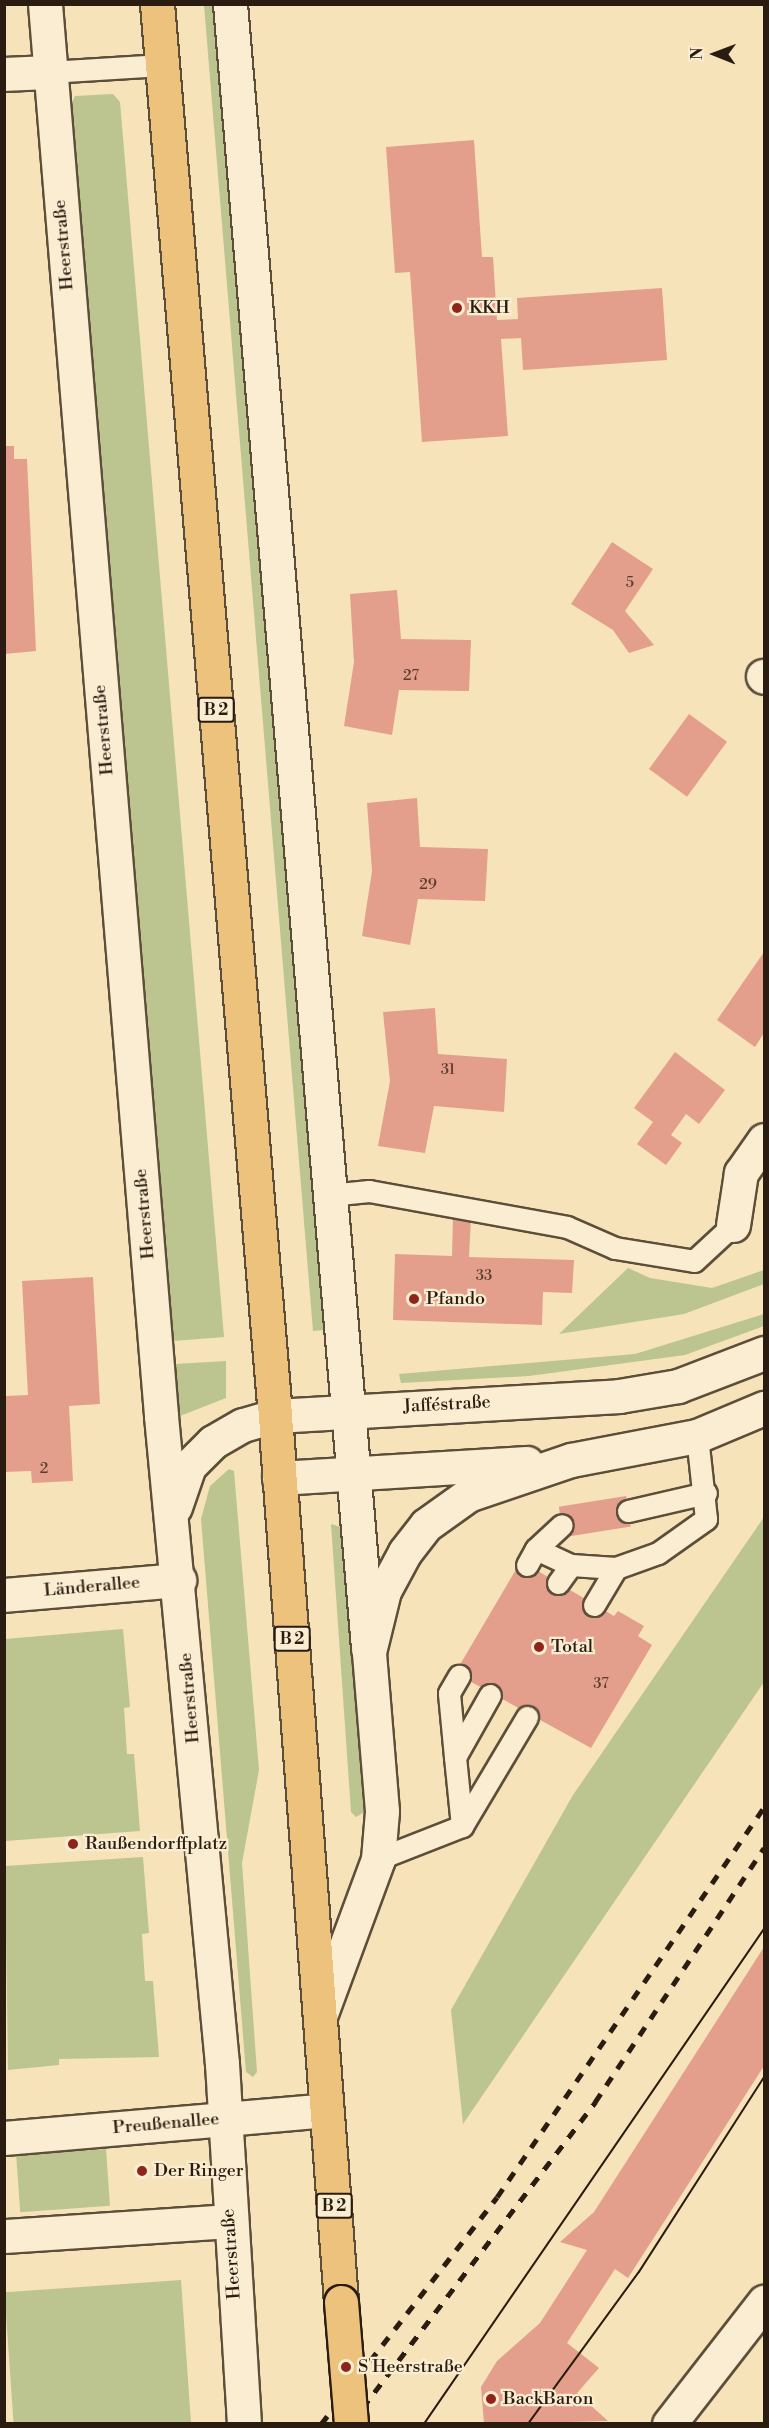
<!DOCTYPE html>
<meta charset="utf-8">
<style>
body{margin:0}
#map{position:relative;width:769px;height:2428px;overflow:hidden;background:#f7e3b9;font-family:"Libre Bodoni",serif}
div>[style]{position:absolute}
[style*='--x']{left:calc(var(--x)*1px);top:calc(var(--y)*1px);width:calc(var(--w)*1px);rotate:calc(var(--a)*1deg)}
.green>*{inset:0;background:#bcc490;transform-origin:0 0}
.building>*{inset:0;background:#e39f8b;transform-origin:0 0}
.roads{filter:drop-shadow(2px 0 #5d4e3a) drop-shadow(-2px 0 #5d4e3a) drop-shadow(0 2px #5d4e3a) drop-shadow(0 -2px #5d4e3a)}
.service>*{height:21px;margin:-10.5px;padding:0 10.5px;transform-origin:10.5px;border-radius:10.5px;background:#faedd2}
.minor>*{height:33px;margin:-16.5px;padding:0 16.5px;transform-origin:16.5px;border-radius:16.5px;background:#faedd2}
.tertiary>*{height:33px;margin:-16.5px;padding:0 16.5px;transform-origin:16.5px;border-radius:16.5px;background:#faedd2}
.secondary>*{height:33px;margin:-16.5px;padding:0 16.5px;transform-origin:16.5px;border-radius:16.5px;background:#faedd2}
.primary>*{height:33px;margin:-16.5px;padding:0 16.5px;transform-origin:16.5px;border-radius:16.5px;background:#ecc27c}
.tram>*{height:1.5px;margin:-0.75px;padding:0 0.75px;transform-origin:0.75px;border-radius:0.75px;background:#2a1c10}
.rail>*{height:4.5px;margin-top:-2.25px;transform-origin:0;background:repeating-linear-gradient(90deg,#2a1c10 0 10px,transparent 0 20px)}
.bridges{filter:drop-shadow(2px 0 #2a1c10) drop-shadow(-2px 0 #2a1c10) drop-shadow(0 2px #2a1c10) drop-shadow(0 -2px #2a1c10)}
.primary-bridge>*{height:33px;margin:-16.5px;padding:0 16.5px;transform-origin:16.5px;border-radius:16.5px;background:#ecc27c}
.dots>*{width:16px;height:16px;translate:-50% -50%;box-sizing:border-box;border:3px solid #faedd2;border-radius:50%}
span{translate:-50% -50%;white-space:nowrap;text-align:center;line-height:1.15;-webkit-text-stroke:4.5px #faedd2;paint-order:stroke}
.number-label{font-size:15px;color:#583d2f}
.number-label span{-webkit-text-stroke-width:0}
.shield-label span{padding:2px 4px;background:#faedd2;border:2px solid;border-radius:4px;-webkit-text-stroke-width:0}
.shield-label{font-size:16px;color:#2a1c10;font-weight:700}
.street-label{font-size:18px;color:#2a1c10}
.poi-label{font-size:18px;color:#2a1c10}
.left{translate:0 -50%;text-align:left}
.frame{position:absolute;inset:0;border:6px solid #2a1c10;pointer-events:none}
.north{position:absolute;left:685px;top:24px;width:60px;height:60px;-webkit-text-stroke:4px #faedd2;paint-order:stroke;rotate:271deg;font-size:16px;font-weight:700;line-height:24px;text-align:center;color:#2a1c10}
.north::after{content:'';display:block;margin:auto;width:21px;height:27px;background:#2a1c10;clip-path:polygon(50% 0,100% 100%,50% 72%,0 100%)}
</style>
<div id="map">
<div class="green">
<div style="clip-path:polygon(204px 5px,214px 5px,325px 1330px,313px 1331px)"></div>
<div style="clip-path:polygon(113px 94px,120px 102px,224px 1337px,173px 1341px,69px 109px,75px 96px)"></div>
<div style="clip-path:polygon(628px 1268px,650px 1278px,712px 1288px,764px 1270px,764px 1284px,684px 1314px,559px 1334px)"></div>
<div style="clip-path:polygon(764px 1314px,764px 1326px,685px 1355px,529px 1376px,401px 1383px,399px 1374px,635px 1354px)"></div>
<div style="clip-path:polygon(226px 1361px,226px 1398px,180px 1416px,175px 1364px)"></div>
<div style="clip-path:polygon(229px 1469px,234px 1471px,259px 1770px,242px 1863px,257px 2072px,253px 2077px,246px 2072px,201px 1519px,210px 1486px)"></div>
<div style="clip-path:polygon(764px 1517px,764px 1682px,463px 2124px,451px 2010px,573px 1795px)"></div>
<div style="clip-path:polygon(331px 1524px,341px 1527px,368px 1810px,356px 1817px,351px 1812px)"></div>
<div style="clip-path:polygon(123px 1629px,130px 1707px,124px 1708px,127px 1754px,134px 1754px,140px 1831px,5px 1841px,5px 1639px)"></div>
<div style="clip-path:polygon(143px 1857px,149px 1933px,142px 1934px,145px 1981px,153px 1981px,159px 2057px,59px 2059px,59px 2065px,8px 2070px,5px 1866px)"></div>
<div style="left:106px;top:2149px;width:57px;height:90px;rotate:86deg"></div>
<div style="left:181px;top:2280px;width:143px;height:177px;rotate:86deg"></div>
</div>
<div class="building">
<div style="clip-path:polygon(474px 140px,482px 257px,493px 257px,497px 320px,518px 319px,517px 298px,662px 288px,667px 360px,523px 370px,521px 338px,501px 339px,508px 436px,422px 442px,410px 272px,395px 273px,386px 147px)"></div>
<div style="clip-path:polygon(4px 446px,14px 446px,14px 459px,27px 459px,36px 651px,4px 654px)"></div>
<div style="clip-path:polygon(612px 542px,653px 569px,625px 611px,654px 645px,629px 653px,613px 630px,571px 604px)"></div>
<div style="clip-path:polygon(397px 590px,401px 639px,471px 640px,469px 691px,399px 690px,392px 735px,344px 726px,354px 662px,350px 594px)"></div>
<div style="left:689px;top:714px;width:47px;height:68px;rotate:36deg"></div>
<div style="clip-path:polygon(417px 798px,420px 847px,488px 849px,485px 901px,418px 899px,410px 945px,362px 936px,372px 871px,367px 803px)"></div>
<div style="clip-path:polygon(764px 952px,764px 1033px,755px 1047px,717px 1020px)"></div>
<div style="clip-path:polygon(435px 1008px,438px 1054px,507px 1059px,504px 1112px,434px 1106px,425px 1153px,378px 1146px,390px 1081px,383px 1012px)"></div>
<div style="clip-path:polygon(675px 1052px,725px 1090px,699px 1124px,686px 1114px,671px 1135px,682px 1143px,666px 1165px,637px 1144px,653px 1122px,634px 1108px)"></div>
<div style="clip-path:polygon(453px 1216px,471px 1217px,469px 1257px,574px 1260px,572px 1293px,543px 1292px,542px 1325px,393px 1320px,395px 1254px,452px 1256px)"></div>
<div style="clip-path:polygon(93px 1277px,100px 1404px,69px 1406px,73px 1481px,32px 1483px,31px 1471px,4px 1472px,5px 1396px,28px 1395px,22px 1281px)"></div>
<div style="left:626px;top:1496px;width:31px;height:68px;rotate:81deg"></div>
<div style="clip-path:polygon(521px 1561px,614px 1616px,618px 1611px,644px 1626px,638px 1636px,652px 1645px,591px 1748px,455px 1673px)"></div>
<div style="clip-path:polygon(764px 1947px,764px 2066px,628px 2278px,615px 2269px,567px 2343px,599px 2368px,577px 2393px,608px 2421px,484px 2424px,481px 2387px,497px 2361px,540px 2323px,587px 2250px,560px 2242px,594px 2212px)"></div>
</div>
<div class="roads">
<div class="service">
<div style="--x:49;--y:72;--w:113;--a:-3.5"></div>
<div style="--x:329;--y:1195;--w:40;--a:-5.7"></div>
<div style="--x:369;--y:1191;--w:201;--a:10.3"></div>
<div style="--x:567;--y:1227;--w:52;--a:23.6"></div>
<div style="--x:615;--y:1248;--w:80;--a:9.3"></div>
<div style="--x:694;--y:1261;--w:53;--a:-42.7"></div>
<div style="--x:628;--y:1511;--w:80;--a:-13"></div>
<div style="--x:536;--y:1549;--w:35;--a:-43"></div>
<div style="--x:527;--y:1565;--w:18;--a:-61"></div>
<div style="--x:536;--y:1549;--w:38;--a:25"></div>
<div style="--x:558;--y:1583;--w:22;--a:-54"></div>
<div style="--x:571;--y:1565;--w:45;--a:3.8"></div>
<div style="--x:594;--y:1605;--w:43;--a:-59.3"></div>
<div style="--x:616;--y:1568;--w:45;--a:-19.7"></div>
<div style="--x:658;--y:1553;--w:59;--a:-35.3"></div>
<div style="--x:706;--y:1519;--w:83;--a:-96.2"></div>
<div style="--x:455;--y:1757;--w:64;--a:-95.4"></div>
<div style="--x:449;--y:1693;--w:20;--a:-60"></div>
<div style="--x:462;--y:1826;--w:69;--a:-95.8"></div>
<div style="--x:455;--y:1757;--w:71;--a:-60.6"></div>
<div style="--x:378;--y:1859;--w:90;--a:-21.4"></div>
<div style="--x:462;--y:1826;--w:127;--a:-59.2"></div>
</div>
<div class="minor">
<div style="--x:45;--y:4;--w:1417;--a:85.3"></div>
<div style="--x:161;--y:1416;--w:651;--a:84.62"></div>
<div style="--x:222;--y:2064;--w:361;--a:86.5"></div>
<div style="--x:230;--y:4;--w:1649;--a:85.2"></div>
<div style="--x:4;--y:74;--w:45;--a:-2.5"></div>
<div style="--x:763;--y:676;--w:1;--a:45"></div>
<div style="--x:733;--y:1225;--w:53;--a:-81.3"></div>
<div style="--x:741;--y:1173;--w:40;--a:-55.1"></div>
<div style="--x:175;--y:1507;--w:43;--a:-71.1"></div>
<div style="--x:189;--y:1466;--w:34;--a:-45"></div>
<div style="--x:213;--y:1442;--w:34;--a:-30"></div>
<div style="--x:243;--y:1425;--w:33;--a:-16"></div>
<div style="--x:4;--y:1595;--w:176;--a:-4.9"></div>
<div style="--x:225;--y:2119;--w:102;--a:-5"></div>
<div style="--x:669;--y:2424;--w:155;--a:-52.1"></div>
</div>
<div class="tertiary">
<div style="--x:4;--y:2138;--w:222;--a:-4.9"></div>
<div style="--x:4;--y:2236;--w:225;--a:-3.8"></div>
</div>
<div class="secondary">
<div style="--x:275;--y:1416;--w:345;--a:-3.3"></div>
<div style="--x:619;--y:1396;--w:60;--a:-9.6"></div>
<div style="--x:678;--y:1386;--w:92;--a:-21"></div>
<div style="--x:279;--y:1478;--w:248;--a:-3.5"></div>
<div style="--x:320;--y:2016;--w:167;--a:-69.7"></div>
<div style="--x:378;--y:1859;--w:48;--a:-85.2"></div>
<div style="--x:382;--y:1811;--w:160;--a:-94.7"></div>
<div style="--x:369;--y:1652;--w:63;--a:-76.2"></div>
<div style="--x:384;--y:1591;--w:44;--a:-61.7"></div>
<div style="--x:405;--y:1552;--w:34;--a:-52"></div>
<div style="--x:426;--y:1525;--w:52;--a:-35.5"></div>
<div style="--x:468;--y:1495;--w:109;--a:-18.8"></div>
<div style="--x:571;--y:1460;--w:128;--a:-10.8"></div>
<div style="--x:697;--y:1436;--w:73;--a:-22.7"></div>
</div>
<div class="primary">
<div style="--x:157;--y:4;--w:1417;--a:85.22"></div>
<div style="--x:275;--y:1416;--w:888;--a:85.74"></div>
</div>
</div>
<div class="tram">
<div style="--x:424;--y:2424;--w:601;--a:-55.52"></div>
<div style="--x:528;--y:2424;--w:188;--a:-53.9"></div>
<div style="--x:639;--y:2272;--w:232;--a:-57.3"></div>
</div>
<div class="rail">
<div style="--x:321;--y:2424;--w:287;--a:-52.2"></div>
<div style="--x:497;--y:2197;--w:473;--a:-55.6"></div>
<div style="--x:350;--y:2424;--w:405;--a:-52.7"></div>
<div style="--x:595;--y:2102;--w:305;--a:-56.4"></div>
</div>
<div class="bridges">
<div class="primary-bridge">
<div style="--x:341;--y:2302;--w:122;--a:85.3"></div>
</div>
</div>
<div class="dots">
<div style="left:457px;top:308px;background:#8f2418"></div>
<div style="left:414px;top:1299px;background:#8f2418"></div>
<div style="left:539px;top:1647px;background:#8f2418"></div>
<div style="left:73px;top:1844px;background:#8f2418"></div>
<div style="left:142px;top:2171px;background:#8f2418"></div>
<div style="left:346px;top:2367px;background:#8f2418"></div>
<div style="left:491px;top:2399px;background:#8f2418"></div>
</div>
<div class="number-label">
<span style="left:630px;top:583px">5</span>
<span style="left:411px;top:676px">27</span>
<span style="left:428px;top:885px">29</span>
<span style="left:448px;top:1070px">31</span>
<span style="left:484px;top:1276px">33</span>
<span style="left:44px;top:1469px">2</span>
<span style="left:601px;top:1684px">37</span>
</div>
<div class="shield-label">
<span style="left:216px;top:710px">B 2</span>
<span style="left:292px;top:1639px">B 2</span>
<span style="left:334px;top:2206px">B 2</span>
</div>
<div class="street-label">
<span style="left:64px;top:245px;rotate:-95deg">Heerstraße</span>
<span style="left:104px;top:730px;rotate:-95deg">Heerstraße</span>
<span style="left:145px;top:1214px;rotate:-95deg">Heerstraße</span>
<span style="left:447px;top:1405px;rotate:-3deg">Jafféstraße</span>
<span style="left:92px;top:1587px;rotate:-5deg">Länderallee</span>
<span style="left:190px;top:1698px;rotate:-95deg">Heerstraße</span>
<span style="left:166px;top:2124px;rotate:-5deg">Preußenallee</span>
<span style="left:232px;top:2254px;rotate:-94deg">Heerstraße</span>
</div>
<div class="poi-label">
<span class="left" style="left:469px;top:308px">KKH</span>
<span class="left" style="left:426px;top:1299px">Pfando</span>
<span class="left" style="left:551px;top:1647px">Total</span>
<span class="left" style="left:85px;top:1844px">Raußendorffplatz</span>
<span class="left" style="left:154px;top:2171px">Der Ringer</span>
<span class="left" style="left:358px;top:2367px">S Heerstraße</span>
<span class="left" style="left:503px;top:2399px">BackBaron</span>
</div>
<div class="frame"></div>
<div class="north">N</div>
</div>
